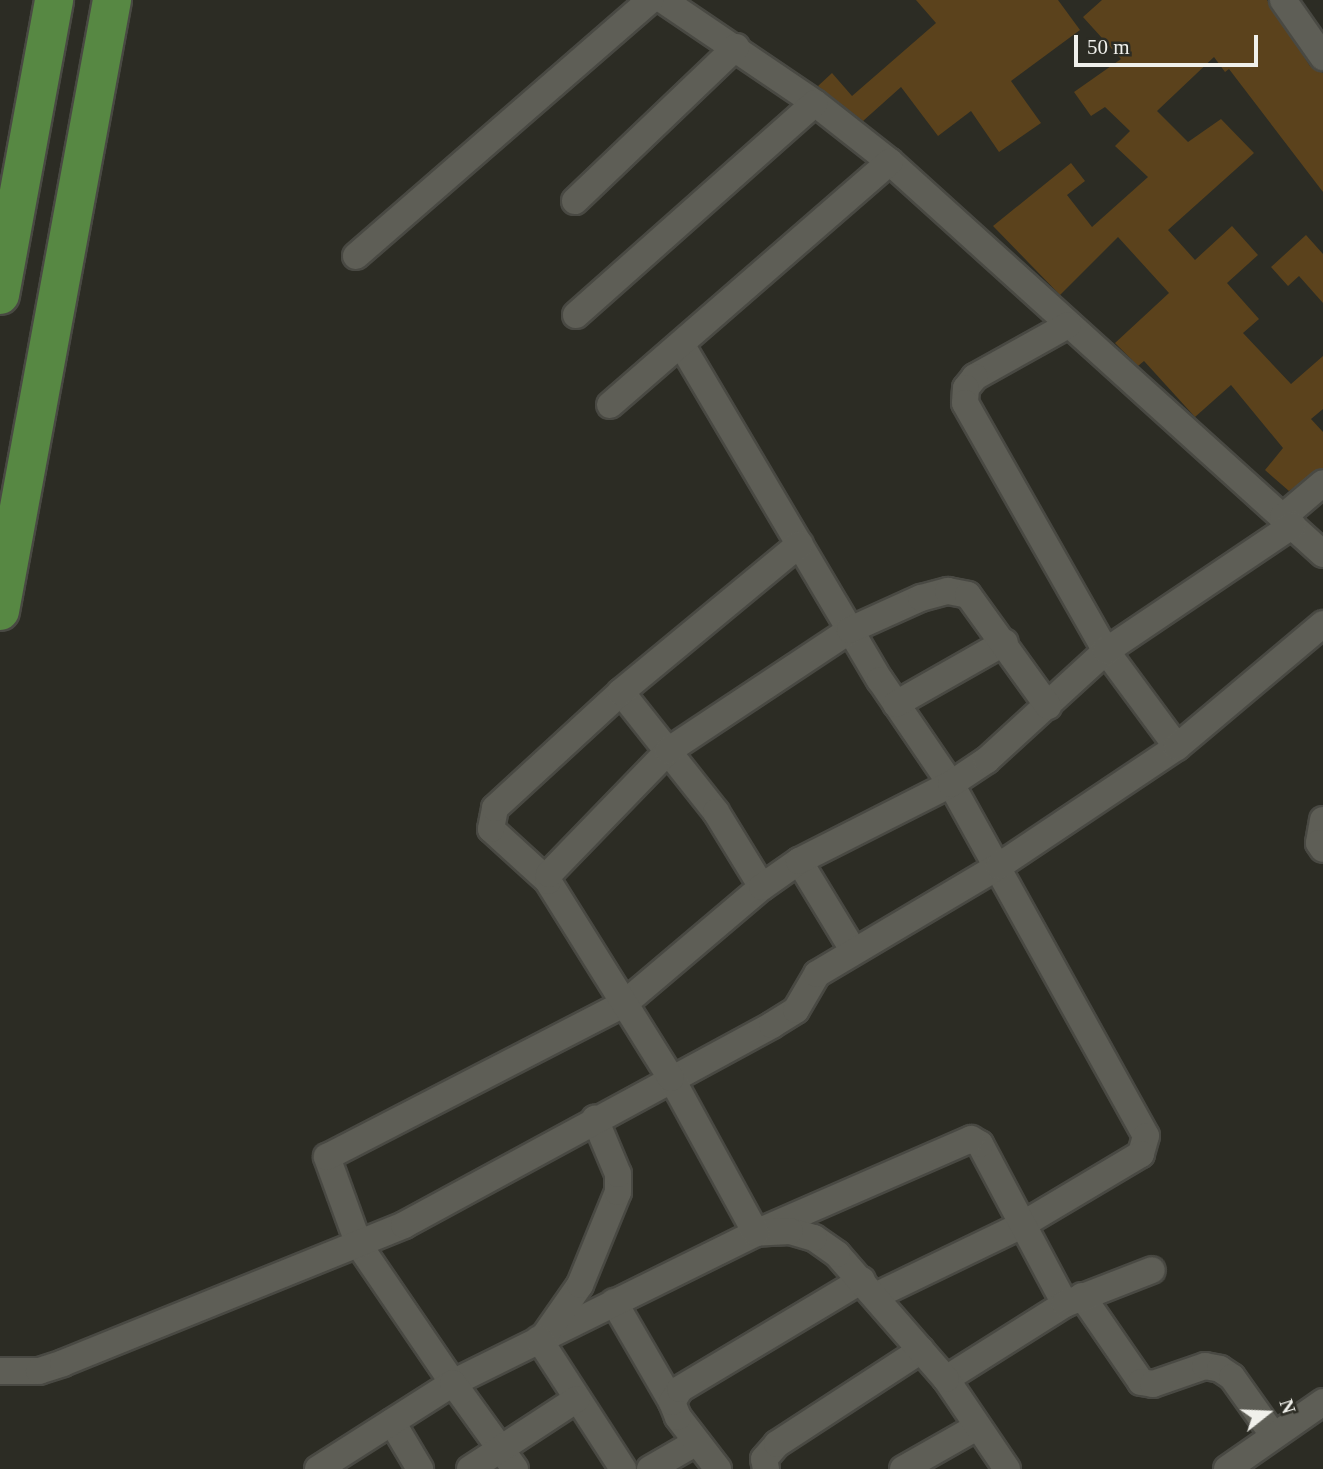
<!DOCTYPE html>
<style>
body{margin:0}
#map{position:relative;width:1323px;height:1469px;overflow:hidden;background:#2c2c24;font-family:Georgia,serif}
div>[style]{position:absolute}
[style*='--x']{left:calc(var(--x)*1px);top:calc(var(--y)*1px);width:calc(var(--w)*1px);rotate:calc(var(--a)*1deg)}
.building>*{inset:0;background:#5b421c}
.roads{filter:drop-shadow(2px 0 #494943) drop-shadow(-2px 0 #494943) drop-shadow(0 2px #494943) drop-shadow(0 -2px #494943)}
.street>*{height:26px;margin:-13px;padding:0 13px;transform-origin:13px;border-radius:13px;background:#5e5e56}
.primary>*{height:38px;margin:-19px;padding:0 19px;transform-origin:19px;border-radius:19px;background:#578843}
span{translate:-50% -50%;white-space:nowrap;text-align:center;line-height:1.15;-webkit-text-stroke:5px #2c2c24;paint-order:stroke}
.north{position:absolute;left:1232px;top:1378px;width:70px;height:70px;-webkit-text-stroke:5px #2c2c24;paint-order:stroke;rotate:72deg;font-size:19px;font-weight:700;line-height:28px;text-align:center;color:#f0f0eb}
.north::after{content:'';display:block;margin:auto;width:24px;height:32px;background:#f0f0eb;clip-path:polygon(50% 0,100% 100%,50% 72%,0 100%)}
.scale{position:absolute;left:1074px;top:35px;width:184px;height:32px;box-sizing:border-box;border:4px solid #f0f0eb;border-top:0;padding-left:9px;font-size:21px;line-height:24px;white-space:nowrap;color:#f0f0eb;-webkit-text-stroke:5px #2c2c24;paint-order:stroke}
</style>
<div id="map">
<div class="building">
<div style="clip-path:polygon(916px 0,1058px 0,1080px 30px,1011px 81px,1041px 123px,999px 152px,971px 111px,938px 136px,901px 87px,863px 121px,818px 86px,832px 73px,852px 96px,936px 23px)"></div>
<div style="clip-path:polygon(1102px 0,1267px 0,1310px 66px,1323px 73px,1323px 192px,1229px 69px,1225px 72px,1214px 57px,1157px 111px,1188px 142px,1221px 119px,1254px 153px,1168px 230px,1195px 260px,1232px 226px,1258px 255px,1227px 283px,1259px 319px,1243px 333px,1291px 384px,1323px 356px,1323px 409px,1311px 419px,1323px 432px,1323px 468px,1289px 491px,1265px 470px,1283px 448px,1231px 385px,1195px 417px,1144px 361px,1138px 366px,1115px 343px,1169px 293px,1118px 237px,1060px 295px,993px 226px,1071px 163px,1085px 181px,1067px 195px,1092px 227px,1148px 177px,1115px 146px,1130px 131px,1105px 107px,1091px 116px,1074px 92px,1121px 59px,1083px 17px)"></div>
<div style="clip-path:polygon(1306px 235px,1323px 254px,1323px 303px,1299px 276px,1288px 286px,1271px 267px)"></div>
</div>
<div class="roads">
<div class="street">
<div style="--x:663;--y:0;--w:184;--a:34.1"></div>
<div style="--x:815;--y:103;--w:95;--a:38.2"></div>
<div style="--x:890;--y:162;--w:584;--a:42.15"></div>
<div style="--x:1283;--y:0;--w:70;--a:54.9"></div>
<div style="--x:575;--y:201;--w:223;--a:-43.7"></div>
<div style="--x:356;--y:256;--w:390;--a:-41"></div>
<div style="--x:576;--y:315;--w:319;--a:-41.6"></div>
<div style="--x:1068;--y:325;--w:107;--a:150.8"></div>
<div style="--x:975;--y:377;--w:14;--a:129"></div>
<div style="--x:966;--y:388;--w:15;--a:94"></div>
<div style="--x:965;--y:403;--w:285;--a:60.4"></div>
<div style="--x:1106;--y:651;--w:119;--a:53.5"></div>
<div style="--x:681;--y:344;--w:391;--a:59.4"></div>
<div style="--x:880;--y:680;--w:126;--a:55.7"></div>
<div style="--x:951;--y:784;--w:402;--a:61"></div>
<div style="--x:1146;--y:1136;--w:19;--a:106"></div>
<div style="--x:1141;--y:1154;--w:141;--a:149.2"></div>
<div style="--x:1020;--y:1226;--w:159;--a:154.2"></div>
<div style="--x:610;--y:405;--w:371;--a:-41"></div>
<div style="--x:1283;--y:517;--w:52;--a:-40.4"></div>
<div style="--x:621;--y:692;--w:153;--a:51.6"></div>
<div style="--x:716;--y:812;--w:88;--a:58.5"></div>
<div style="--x:896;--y:704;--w:125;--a:-29.6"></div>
<div style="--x:1323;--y:820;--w:23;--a:100"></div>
<div style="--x:1319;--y:843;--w:7;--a:56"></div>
<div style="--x:799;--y:861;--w:102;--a:58.7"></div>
<div style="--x:548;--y:881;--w:77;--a:-137.6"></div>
<div style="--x:491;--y:829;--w:21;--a:-79"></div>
<div style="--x:495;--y:808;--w:171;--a:-42.6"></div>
<div style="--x:621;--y:692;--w:232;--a:-39.6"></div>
<div style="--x:1082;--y:1296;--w:104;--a:55.5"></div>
<div style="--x:1141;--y:1382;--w:12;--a:9"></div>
<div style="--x:1153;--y:1384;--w:55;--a:-19.1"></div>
<div style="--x:1205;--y:1366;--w:15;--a:11"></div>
<div style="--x:1220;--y:1369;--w:14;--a:34"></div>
<div style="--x:1232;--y:1377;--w:72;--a:54.6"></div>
<div style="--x:614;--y:1302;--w:116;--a:59.9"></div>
<div style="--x:1065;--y:1304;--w:181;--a:-118"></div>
<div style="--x:980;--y:1144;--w:10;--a:-151"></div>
<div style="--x:971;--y:1139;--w:235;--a:156.4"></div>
<div style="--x:756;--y:1233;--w:338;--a:153.7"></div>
<div style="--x:453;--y:1383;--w:167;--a:-124.3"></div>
<div style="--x:359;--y:1245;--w:94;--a:-110"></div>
<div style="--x:327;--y:1157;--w:335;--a:-27.3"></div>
<div style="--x:625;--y:1003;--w:180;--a:-40.3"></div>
<div style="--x:762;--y:887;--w:45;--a:-35.1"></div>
<div style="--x:799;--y:861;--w:170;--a:-26.9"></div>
<div style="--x:951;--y:784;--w:43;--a:-33.7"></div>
<div style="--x:987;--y:760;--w:161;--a:-42.5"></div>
<div style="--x:1106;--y:651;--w:225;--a:-34"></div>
<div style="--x:545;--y:1335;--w:61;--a:-55"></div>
<div style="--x:580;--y:1285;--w:100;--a:-67.8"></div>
<div style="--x:618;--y:1192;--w:18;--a:-90"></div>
<div style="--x:618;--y:1174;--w:60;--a:-112.7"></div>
<div style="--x:539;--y:1339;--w:155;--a:57.1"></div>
<div style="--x:0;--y:1371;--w:39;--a:0"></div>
<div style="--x:39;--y:1371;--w:25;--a:-18"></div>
<div style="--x:63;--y:1363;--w:368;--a:-22"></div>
<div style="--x:404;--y:1225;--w:419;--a:-28.5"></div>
<div style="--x:772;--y:1025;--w:28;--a:-32"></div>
<div style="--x:796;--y:1010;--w:42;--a:-59.7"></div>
<div style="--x:817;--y:974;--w:212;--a:-30.7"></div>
<div style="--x:999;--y:866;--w:214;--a:-33.8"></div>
<div style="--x:1177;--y:747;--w:191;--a:-40.1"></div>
<div style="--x:946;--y:1379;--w:141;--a:-32.2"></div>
<div style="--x:1065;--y:1304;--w:93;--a:-21.3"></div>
<div style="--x:392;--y:1422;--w:55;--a:59.2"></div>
<div style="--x:318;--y:1469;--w:160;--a:-32.5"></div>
<div style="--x:453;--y:1383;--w:106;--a:54.2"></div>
<div style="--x:470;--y:1469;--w:128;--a:-33.2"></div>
<div style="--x:650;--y:1469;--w:54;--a:-29.9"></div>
<div style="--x:718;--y:1469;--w:66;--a:-127.6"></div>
<div style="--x:678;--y:1417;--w:16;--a:-112"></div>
<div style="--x:672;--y:1402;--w:15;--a:-58"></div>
<div style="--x:680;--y:1389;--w:212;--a:-30.9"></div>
<div style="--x:766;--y:1469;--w:10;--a:-101"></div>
<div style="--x:764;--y:1459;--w:20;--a:-49"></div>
<div style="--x:777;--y:1444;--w:172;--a:-33.1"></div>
<div style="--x:903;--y:1469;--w:85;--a:-29.6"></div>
<div style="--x:1007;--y:1469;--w:109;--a:-124.1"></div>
<div style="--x:946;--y:1379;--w:166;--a:-131.1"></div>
<div style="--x:837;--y:1254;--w:28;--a:-145"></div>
<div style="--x:814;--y:1238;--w:25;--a:-164"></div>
<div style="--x:790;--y:1231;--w:34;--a:177"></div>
<div style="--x:756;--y:1233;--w:177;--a:-118.7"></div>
<div style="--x:671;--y:1078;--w:232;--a:-122"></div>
<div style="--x:548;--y:881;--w:7;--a:-82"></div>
<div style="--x:549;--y:874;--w:171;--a:-45.9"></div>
<div style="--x:668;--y:751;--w:219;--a:-33.6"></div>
<div style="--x:850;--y:630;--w:78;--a:-24.3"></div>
<div style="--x:921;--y:598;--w:28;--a:-15"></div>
<div style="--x:948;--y:591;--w:20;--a:11"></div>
<div style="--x:968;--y:595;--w:137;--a:54.2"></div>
<div style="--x:1227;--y:1469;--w:117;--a:-34.9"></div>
</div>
<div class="primary">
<div style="--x:0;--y:295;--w:300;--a:-79.6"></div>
<div style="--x:0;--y:611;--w:621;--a:-79.61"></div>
</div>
</div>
<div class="north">N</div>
<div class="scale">50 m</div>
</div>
